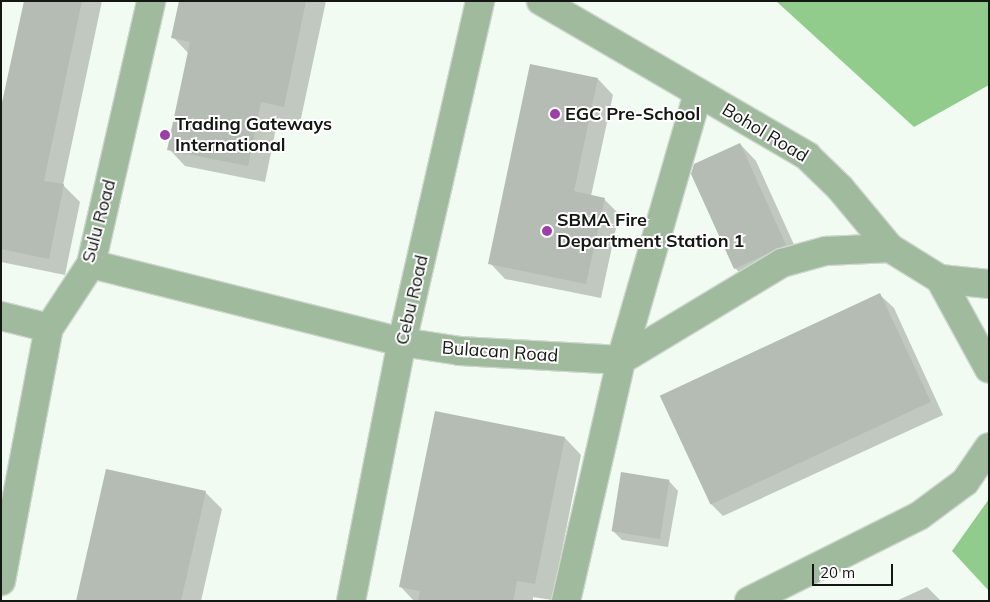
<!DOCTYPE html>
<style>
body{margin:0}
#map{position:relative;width:990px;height:602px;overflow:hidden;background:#f2fbf1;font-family:Mulish,sans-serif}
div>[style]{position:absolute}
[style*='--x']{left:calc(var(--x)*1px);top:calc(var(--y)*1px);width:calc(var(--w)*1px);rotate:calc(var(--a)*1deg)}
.forest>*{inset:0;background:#91cc8c}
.shadow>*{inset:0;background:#0003}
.building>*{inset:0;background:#b4bcb3;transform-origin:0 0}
.roads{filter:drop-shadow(1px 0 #ced7ce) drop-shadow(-1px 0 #ced7ce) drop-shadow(0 1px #ced7ce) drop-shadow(0 -1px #ced7ce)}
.minor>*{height:28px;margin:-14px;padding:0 14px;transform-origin:14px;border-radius:14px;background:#a0ba9e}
.dots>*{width:14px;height:14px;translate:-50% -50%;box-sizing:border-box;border:2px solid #fff;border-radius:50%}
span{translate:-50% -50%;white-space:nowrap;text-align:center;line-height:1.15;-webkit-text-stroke:4px #fff;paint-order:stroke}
.poi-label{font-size:18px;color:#141714;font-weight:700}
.left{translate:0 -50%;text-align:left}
.street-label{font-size:18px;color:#141714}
.frame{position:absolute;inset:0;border:2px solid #141714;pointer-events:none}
.scale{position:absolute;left:812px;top:564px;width:81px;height:22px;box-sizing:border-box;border:2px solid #141714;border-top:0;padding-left:6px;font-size:15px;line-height:18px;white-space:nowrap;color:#141714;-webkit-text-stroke:4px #fff;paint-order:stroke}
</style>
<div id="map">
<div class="forest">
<div style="clip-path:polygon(776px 1px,989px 1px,989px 85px,914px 127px)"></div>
<div style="clip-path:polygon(989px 499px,989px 591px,952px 551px)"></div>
</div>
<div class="shadow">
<div style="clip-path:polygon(25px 1px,102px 1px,63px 185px,80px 202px,65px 275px,1px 262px,1px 113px)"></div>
<div style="clip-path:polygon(180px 1px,326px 1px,300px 123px,278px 118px,265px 182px,185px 166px,169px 149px,189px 54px,173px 37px)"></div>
<div style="clip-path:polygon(531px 65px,598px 79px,613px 95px,591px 196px,604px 199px,619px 214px,601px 298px,505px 279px,490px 263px)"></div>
<div style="clip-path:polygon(740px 144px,756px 161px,802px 262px,752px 285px,735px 268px)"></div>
<div style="clip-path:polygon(880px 295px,894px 308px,943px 415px,723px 516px,709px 502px)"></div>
<div style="clip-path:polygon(565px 438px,581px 455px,552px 600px,533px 597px,533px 601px,414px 601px,400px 586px)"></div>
<div style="clip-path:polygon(669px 481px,678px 491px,668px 547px,622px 540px,613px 531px)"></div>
<div style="clip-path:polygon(205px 492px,222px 509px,201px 601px,78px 601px)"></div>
<div style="clip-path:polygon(927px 587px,941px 601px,896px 601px)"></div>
</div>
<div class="building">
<div style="clip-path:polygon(24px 1px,82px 1px,44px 181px,64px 184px,49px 259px,1px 249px,1px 107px)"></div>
<div style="clip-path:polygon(179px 1px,306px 1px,284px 107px,261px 102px,248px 166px,167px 150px,190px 42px,171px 38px)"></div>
<div style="clip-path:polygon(530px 64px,598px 78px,574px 191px,605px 198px,586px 284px,488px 264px)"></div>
<div style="clip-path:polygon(740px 143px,786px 245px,734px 269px,691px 174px,694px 164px)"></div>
<div style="left:880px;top:293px;width:120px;height:243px;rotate:65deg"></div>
<div style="clip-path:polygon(435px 411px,565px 437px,535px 584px,517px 581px,513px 601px,418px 601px,420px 591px,399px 587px)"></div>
<div style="clip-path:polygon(106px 469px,206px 491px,181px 601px,76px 601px)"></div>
<div style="left:621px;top:472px;width:49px;height:60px;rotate:9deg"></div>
</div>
<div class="roads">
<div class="minor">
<div style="--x:541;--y:1;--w:308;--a:30.2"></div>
<div style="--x:807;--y:156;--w:46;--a:44.1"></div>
<div style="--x:840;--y:188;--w:78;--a:50.2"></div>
<div style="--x:890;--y:248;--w:59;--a:31.8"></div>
<div style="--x:940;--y:279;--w:102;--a:61.4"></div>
<div style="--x:91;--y:264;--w:321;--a:14.1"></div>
<div style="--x:402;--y:342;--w:59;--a:8.8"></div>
<div style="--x:460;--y:351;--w:161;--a:3.2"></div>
<div style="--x:621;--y:360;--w:188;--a:-31.1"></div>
<div style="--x:782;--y:263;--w:46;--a:-15.3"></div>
<div style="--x:826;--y:251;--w:64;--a:-2.7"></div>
<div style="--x:940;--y:279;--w:49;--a:5.8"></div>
<div style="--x:1;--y:316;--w:49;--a:14"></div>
<div style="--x:1;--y:581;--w:258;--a:-79.3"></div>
<div style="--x:49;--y:328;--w:77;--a:-56.7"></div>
<div style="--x:91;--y:264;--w:270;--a:-77.1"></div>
<div style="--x:351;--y:601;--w:264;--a:-78.9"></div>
<div style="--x:402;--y:342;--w:350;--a:-77.1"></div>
<div style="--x:566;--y:601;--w:247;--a:-77.1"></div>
<div style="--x:621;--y:360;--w:278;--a:-73.9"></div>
<div style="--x:749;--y:601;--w:190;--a:-26.6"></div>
<div style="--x:919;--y:516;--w:57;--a:-36.5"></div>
<div style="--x:965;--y:482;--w:42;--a:-55.6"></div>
</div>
</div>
<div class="dots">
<div style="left:555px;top:114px;background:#9c3fa9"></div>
<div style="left:165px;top:135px;background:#9c3fa9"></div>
<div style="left:547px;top:231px;background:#9c3fa9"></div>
</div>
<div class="poi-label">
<span class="left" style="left:565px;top:114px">EGC Pre-School</span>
<span class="left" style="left:175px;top:135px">Trading Gateways<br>International</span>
<span class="left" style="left:557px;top:231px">SBMA Fire<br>Department Station 1</span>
</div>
<div class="street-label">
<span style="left:765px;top:133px;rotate:31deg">Bohol Road</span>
<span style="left:99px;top:221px;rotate:-75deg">Sulu Road</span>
<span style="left:412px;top:300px;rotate:-77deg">Cebu Road</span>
<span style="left:500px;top:352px;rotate:4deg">Bulacan Road</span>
</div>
<div class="frame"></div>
<div class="scale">20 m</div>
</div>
